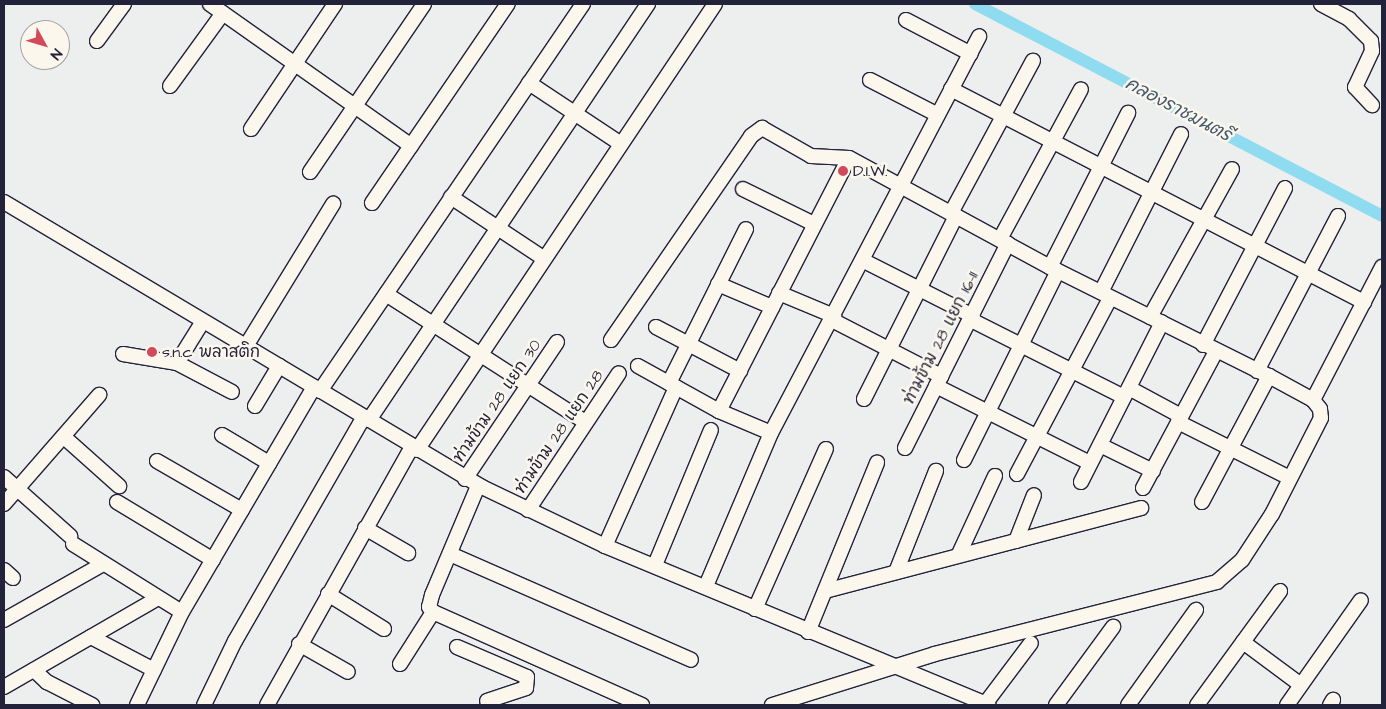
<!DOCTYPE html>
<meta charset="utf-8">
<style>
body{margin:0}
#map{position:relative;width:1386px;height:709px;overflow:hidden;background:#edeeee;font-family:"Architects Daughter","Playpen Sans Thai",sans-serif}
div>[style]{position:absolute}
[style*='--x']{left:calc(var(--x)*1px);top:calc(var(--y)*1px);width:calc(var(--w)*1px);rotate:calc(var(--a)*1deg)}
.canal>*{height:12px;margin:-6px;padding:0 6px;transform-origin:6px;border-radius:6px;background:#8fdbef}
.roads{filter:drop-shadow(1px 0 #22223b) drop-shadow(-1px 0 #22223b) drop-shadow(0 1px #22223b) drop-shadow(0 -1px #22223b)}
.minor>*{height:14px;margin:-7px;padding:0 7px;transform-origin:7px;border-radius:7px;background:#fbf7ec}
.dots>*{width:14px;height:14px;translate:-50% -50%;box-sizing:border-box;border:2px solid #fbf7ec;border-radius:50%}
span{translate:-50% -50%;white-space:nowrap;text-align:center;line-height:1.15;-webkit-text-stroke:5px #fbf7ec;paint-order:stroke}
.poi-label{font-size:16px;color:#22223b}
.left{translate:0 -50%;text-align:left}
.street-label{font-size:16px;color:#22223b}
.water-label{font-size:18px;color:#435a71;font-style:italic}
.frame{position:absolute;inset:0;border:5px solid #22223b;pointer-events:none}
.north{position:absolute;left:20px;top:20px;width:50px;height:50px;box-sizing:border-box;background:#fbf7ec;border:1px solid #a4a2a5;border-radius:50%;rotate:129deg;font-size:14px;font-weight:700;line-height:20px;text-align:center;color:#22223b}
.north::after{content:'';display:block;margin:auto;width:18px;height:22px;background:#d1495b;clip-path:polygon(50% 0,100% 100%,50% 72%,0 100%)}
</style>
<div id="map">
<div class="canal">
<div style="--x:975;--y:4;--w:459;--a:27.5"></div>
</div>
<div class="roads">
<div class="minor">
<div style="--x:210;--y:4;--w:246;--a:35.2"></div>
<div style="--x:1321;--y:4;--w:32;--a:28"></div>
<div style="--x:1349;--y:19;--w:31;--a:45"></div>
<div style="--x:1371;--y:41;--w:10;--a:84"></div>
<div style="--x:1372;--y:51;--w:40;--a:115"></div>
<div style="--x:1355;--y:87;--w:25;--a:47"></div>
<div style="--x:906;--y:20;--w:73;--a:27.6"></div>
<div style="--x:97;--y:41;--w:46;--a:-53.9"></div>
<div style="--x:870;--y:80;--w:76;--a:27.2"></div>
<div style="--x:529;--y:83;--w:110;--a:33.5"></div>
<div style="--x:170;--y:86;--w:90;--a:-54"></div>
<div style="--x:951;--y:89;--w:465;--a:27.3"></div>
<div style="--x:251;--y:129;--w:151;--a:-56.1"></div>
<div style="--x:310;--y:172;--w:203;--a:-55.8"></div>
<div style="--x:743;--y:189;--w:79;--a:26.2"></div>
<div style="--x:451;--y:197;--w:110;--a:33.5"></div>
<div style="--x:4;--y:202;--w:557;--a:30.8"></div>
<div style="--x:482;--y:487;--w:136;--a:25.6"></div>
<div style="--x:605;--y:546;--w:415;--a:22.5"></div>
<div style="--x:372;--y:203;--w:241;--a:-55.7"></div>
<div style="--x:951;--y:213;--w:173;--a:-61.7"></div>
<div style="--x:1000;--y:239;--w:170;--a:-61.6"></div>
<div style="--x:864;--y:261;--w:122;--a:26.8"></div>
<div style="--x:1050;--y:267;--w:173;--a:-63.1"></div>
<div style="--x:718;--y:284;--w:59;--a:23.1"></div>
<div style="--x:1101;--y:292;--w:177;--a:-63.1"></div>
<div style="--x:779;--y:293;--w:60;--a:22.7"></div>
<div style="--x:386;--y:294;--w:237;--a:32.7"></div>
<div style="--x:1150;--y:317;--w:169;--a:-61"></div>
<div style="--x:832;--y:320;--w:123;--a:27.2"></div>
<div style="--x:971;--y:320;--w:171;--a:26.7"></div>
<div style="--x:656;--y:327;--w:95;--a:27.6"></div>
<div style="--x:611;--y:340;--w:247;--a:-55.5"></div>
<div style="--x:751;--y:136;--w:14;--a:-36"></div>
<div style="--x:762;--y:128;--w:56;--a:29.7"></div>
<div style="--x:811;--y:156;--w:38;--a:3"></div>
<div style="--x:849;--y:158;--w:229;--a:28.5"></div>
<div style="--x:1050;--y:267;--w:245;--a:26.5"></div>
<div style="--x:1269;--y:376;--w:50;--a:28.6"></div>
<div style="--x:1313;--y:400;--w:11;--a:52"></div>
<div style="--x:1320;--y:409;--w:9;--a:84"></div>
<div style="--x:1321;--y:418;--w:108;--a:117"></div>
<div style="--x:1272;--y:514;--w:55;--a:123.1"></div>
<div style="--x:1242;--y:560;--w:33;--a:139"></div>
<div style="--x:1217;--y:582;--w:291;--a:165.7"></div>
<div style="--x:935;--y:654;--w:171;--a:162.6"></div>
<div style="--x:1203;--y:345;--w:177;--a:-62.4"></div>
<div style="--x:246;--y:346;--w:167;--a:-58.5"></div>
<div style="--x:123;--y:354;--w:55;--a:9.5"></div>
<div style="--x:177;--y:363;--w:62;--a:27.8"></div>
<div style="--x:177;--y:363;--w:49;--a:-58.2"></div>
<div style="--x:638;--y:366;--w:93;--a:29.1"></div>
<div style="--x:719;--y:411;--w:56;--a:22.9"></div>
<div style="--x:771;--y:433;--w:448;--a:-62.3"></div>
<div style="--x:1257;--y:371;--w:175;--a:-62.4"></div>
<div style="--x:669;--y:383;--w:172;--a:-63.4"></div>
<div style="--x:936;--y:386;--w:172;--a:26.6"></div>
<div style="--x:1129;--y:388;--w:59;--a:28.3"></div>
<div style="--x:320;--y:391;--w:468;--a:-55.8"></div>
<div style="--x:864;--y:399;--w:205;--a:-63.3"></div>
<div style="--x:1313;--y:400;--w:150;--a:-62.6"></div>
<div style="--x:255;--y:406;--w:47;--a:-59"></div>
<div style="--x:719;--y:411;--w:284;--a:-62.8"></div>
<div style="--x:369;--y:420;--w:501;--a:-56.15"></div>
<div style="--x:1178;--y:422;--w:125;--a:26.6"></div>
<div style="--x:222;--y:435;--w:55;--a:30.8"></div>
<div style="--x:64;--y:437;--w:74;--a:41.7"></div>
<div style="--x:1100;--y:445;--w:59;--a:26.1"></div>
<div style="--x:905;--y:448;--w:229;--a:-63.3"></div>
<div style="--x:417;--y:450;--w:536;--a:-56.25"></div>
<div style="--x:964;--y:460;--w:211;--a:-63.6"></div>
<div style="--x:157;--y:461;--w:98;--a:30"></div>
<div style="--x:1017;--y:474;--w:199;--a:-62.1"></div>
<div style="--x:4;--y:477;--w:89;--a:41.8"></div>
<div style="--x:465;--y:479;--w:165;--a:-56.1"></div>
<div style="--x:1081;--y:482;--w:179;--a:-63.1"></div>
<div style="--x:478;--y:486;--w:118;--a:112.9"></div>
<div style="--x:432;--y:595;--w:12;--a:104"></div>
<div style="--x:429;--y:607;--w:6;--a:51"></div>
<div style="--x:433;--y:612;--w:229;--a:24"></div>
<div style="--x:1143;--y:488;--w:155;--a:-61.9"></div>
<div style="--x:117;--y:502;--w:112;--a:31.1"></div>
<div style="--x:1202;--y:502;--w:143;--a:-62"></div>
<div style="--x:4;--y:504;--w:145;--a:-48.9"></div>
<div style="--x:528;--y:510;--w:164;--a:-56.4"></div>
<div style="--x:365;--y:528;--w:50;--a:30.2"></div>
<div style="--x:1016;--y:541;--w:49;--a:-68.6"></div>
<div style="--x:73;--y:544;--w:128;--a:32"></div>
<div style="--x:605;--y:546;--w:174;--a:-65.9"></div>
<div style="--x:450;--y:554;--w:263;--a:23.7"></div>
<div style="--x:959;--y:554;--w:86;--a:-65.2"></div>
<div style="--x:655;--y:565;--w:146;--a:-67.5"></div>
<div style="--x:4;--y:570;--w:12;--a:42"></div>
<div style="--x:896;--y:572;--w:109;--a:-68.4"></div>
<div style="--x:706;--y:586;--w:166;--a:-67"></div>
<div style="--x:825;--y:591;--w:327;--a:-14.7"></div>
<div style="--x:328;--y:594;--w:66;--a:32"></div>
<div style="--x:755;--y:609;--w:175;--a:-66.1"></div>
<div style="--x:4;--y:620;--w:114;--a:-29.5"></div>
<div style="--x:808;--y:632;--w:183;--a:-67.8"></div>
<div style="--x:91;--y:637;--w:71;--a:27.6"></div>
<div style="--x:1243;--y:642;--w:72;--a:36.6"></div>
<div style="--x:299;--y:644;--w:56;--a:29.7"></div>
<div style="--x:457;--y:647;--w:76;--a:23.2"></div>
<div style="--x:527;--y:677;--w:11;--a:95"></div>
<div style="--x:526;--y:688;--w:41;--a:161.6"></div>
<div style="--x:400;--y:664;--w:62;--a:-57.6"></div>
<div style="--x:34;--y:670;--w:18;--a:43"></div>
<div style="--x:47;--y:682;--w:51;--a:27.1"></div>
<div style="--x:4;--y:687;--w:178;--a:-30"></div>
<div style="--x:985;--y:704;--w:76;--a:-53"></div>
<div style="--x:137;--y:705;--w:103;--a:-64.2"></div>
<div style="--x:182;--y:612;--w:261;--a:-59.6"></div>
<div style="--x:204;--y:705;--w:71;--a:-64.2"></div>
<div style="--x:235;--y:641;--w:258;--a:-60.1"></div>
<div style="--x:267;--y:705;--w:296;--a:-60.7"></div>
<div style="--x:1056;--y:705;--w:97;--a:-53.8"></div>
<div style="--x:1128;--y:705;--w:117;--a:-54.4"></div>
<div style="--x:1197;--y:705;--w:141;--a:-53.9"></div>
<div style="--x:1287;--y:705;--w:128;--a:-54.8"></div>
<div style="--x:1330;--y:705;--w:6;--a:-59"></div>
</div>
</div>
<div class="dots">
<div style="left:843px;top:171px;background:#d1495b"></div>
<div style="left:152px;top:352px;background:#d1495b"></div>
</div>
<div class="poi-label">
<span class="left" style="left:853px;top:171px">D.I.W.</span>
<span class="left" style="left:162px;top:352px">s.n.c พลาสติก</span>
</div>
<div class="street-label">
<span style="left:941px;top:338px;rotate:-63deg">ท่ามข้าม 28 แยก 16-11</span>
<span style="left:497px;top:401px;rotate:-56deg">ท่ามข้าม 28 แยก 30</span>
<span style="left:559px;top:432px;rotate:-56deg">ท่ามข้าม 28 แยก 28</span>
</div>
<div class="water-label">
<span style="left:1178px;top:110px;rotate:28deg">คลองราชมนตรี</span>
</div>
<div class="frame"></div>
<div class="north">N</div>
</div>
